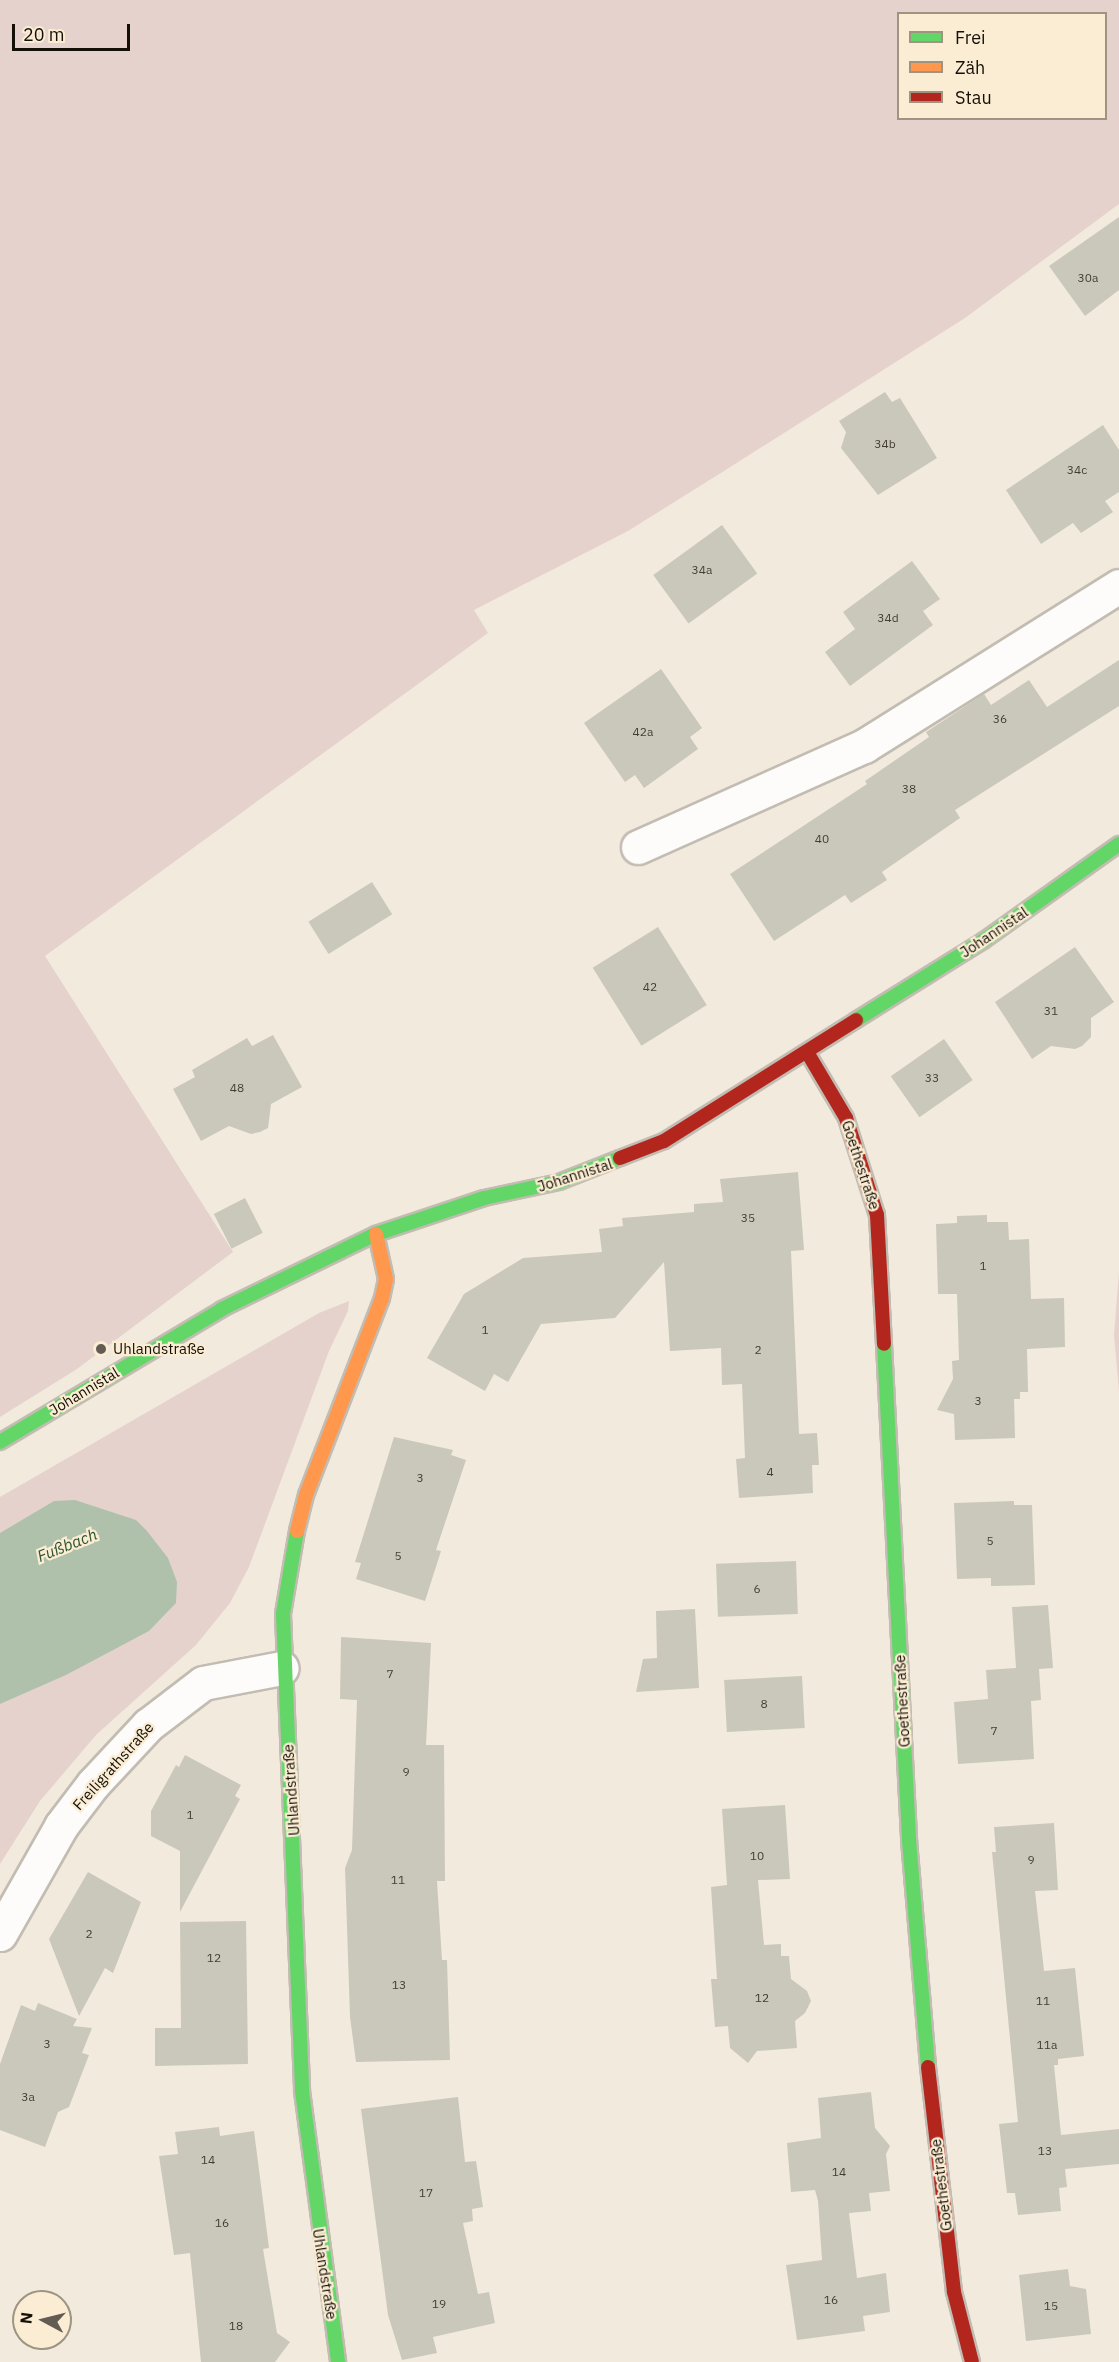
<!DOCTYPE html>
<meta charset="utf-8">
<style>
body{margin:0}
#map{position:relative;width:1119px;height:2362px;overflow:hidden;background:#f2eadd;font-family:"IBM Plex Sans",sans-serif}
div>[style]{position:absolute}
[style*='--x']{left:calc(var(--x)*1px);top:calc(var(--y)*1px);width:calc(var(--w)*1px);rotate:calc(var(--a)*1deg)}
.green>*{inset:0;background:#e6d2cd}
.water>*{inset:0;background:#b0c1ab}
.building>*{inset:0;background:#cac8bb;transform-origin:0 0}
.roads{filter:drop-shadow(2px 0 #c2bcb2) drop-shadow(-2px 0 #c2bcb2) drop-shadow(0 2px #c2bcb2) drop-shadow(0 -2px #c2bcb2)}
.street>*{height:33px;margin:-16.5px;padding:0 16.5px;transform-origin:16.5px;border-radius:16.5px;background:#fdfcfa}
.fast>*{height:14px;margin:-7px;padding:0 7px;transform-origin:7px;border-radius:7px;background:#63d668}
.slow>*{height:14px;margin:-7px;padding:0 7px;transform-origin:7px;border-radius:7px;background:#ff974d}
.jam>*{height:14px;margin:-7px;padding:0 7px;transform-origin:7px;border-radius:7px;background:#b3261e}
.dots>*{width:16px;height:16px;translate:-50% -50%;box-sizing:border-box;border:3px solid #fbecd4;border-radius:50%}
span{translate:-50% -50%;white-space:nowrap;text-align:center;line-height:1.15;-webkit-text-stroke:4.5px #fbecd4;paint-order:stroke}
.number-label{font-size:12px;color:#423e34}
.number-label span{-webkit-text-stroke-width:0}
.street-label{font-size:15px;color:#141007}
.poi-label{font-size:15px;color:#141007}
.left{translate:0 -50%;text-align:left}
.water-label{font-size:16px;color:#2a5530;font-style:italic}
.legend{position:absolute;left:897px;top:12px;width:210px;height:108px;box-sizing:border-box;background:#fbecd4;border:2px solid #9f9482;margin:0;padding:8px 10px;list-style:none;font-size:18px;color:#141007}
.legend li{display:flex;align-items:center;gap:12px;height:30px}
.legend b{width:30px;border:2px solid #9f9482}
.north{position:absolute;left:12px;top:2290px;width:60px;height:60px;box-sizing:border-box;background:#fbecd4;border:2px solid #9f9482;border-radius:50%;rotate:277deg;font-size:16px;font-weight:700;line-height:24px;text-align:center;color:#141007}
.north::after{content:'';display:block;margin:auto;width:21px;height:27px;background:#625c52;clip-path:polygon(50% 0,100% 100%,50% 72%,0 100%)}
.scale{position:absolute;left:12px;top:24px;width:118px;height:27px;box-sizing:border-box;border:3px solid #141007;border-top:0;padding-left:8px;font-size:18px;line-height:21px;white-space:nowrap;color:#141007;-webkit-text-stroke:4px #fbecd4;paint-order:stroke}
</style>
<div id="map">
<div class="green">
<div style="clip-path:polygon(evenodd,0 0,1119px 0,1119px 204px,965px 318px,724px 471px,628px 531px,474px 610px,488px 633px,45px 956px,233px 1252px,77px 1369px,0 1417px,0 0,898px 14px,1106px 14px,1106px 118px,898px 118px,898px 14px)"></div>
<div style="clip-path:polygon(1119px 1272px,1119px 1392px,1114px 1335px)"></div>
<div style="clip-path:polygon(349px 1301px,348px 1311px,329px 1351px,249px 1567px,230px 1603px,196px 1645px,96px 1735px,40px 1801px,0 1864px,0 1497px,319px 1313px)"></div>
</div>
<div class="water">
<div style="clip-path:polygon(75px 1500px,136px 1520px,147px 1531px,168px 1558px,177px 1582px,176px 1603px,149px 1631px,66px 1675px,0 1704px,0 1533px,54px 1501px)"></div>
</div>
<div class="building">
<div style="clip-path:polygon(1119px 217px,1119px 290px,1085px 316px,1049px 266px)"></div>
<div style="clip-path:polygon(885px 392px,892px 402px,900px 398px,937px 458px,878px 495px,841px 448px,846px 432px,839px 421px)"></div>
<div style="clip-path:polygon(1103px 425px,1119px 450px,1119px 492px,1105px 501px,1113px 512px,1081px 533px,1073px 523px,1041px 544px,1006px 490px)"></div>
<div style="left:722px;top:525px;width:60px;height:85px;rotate:54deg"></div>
<div style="clip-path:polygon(912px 561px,940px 599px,923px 611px,933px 625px,850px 686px,825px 652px,855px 629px,843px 612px)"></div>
<div style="clip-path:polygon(1119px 660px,1119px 706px,955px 810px,960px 818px,882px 872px,887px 880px,851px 903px,845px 895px,774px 941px,730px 874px,867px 784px,865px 781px,929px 737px,926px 732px,984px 694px,991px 705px,1029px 680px,1047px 707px)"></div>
<div style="clip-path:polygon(661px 669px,702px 728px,690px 737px,698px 749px,644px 788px,635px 775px,625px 782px,584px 723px)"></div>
<div style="left:372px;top:882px;width:38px;height:75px;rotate:58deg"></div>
<div style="left:658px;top:927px;width:92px;height:77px;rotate:58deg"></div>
<div style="clip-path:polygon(1075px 947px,1114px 1002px,1091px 1018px,1091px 1037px,1082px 1046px,1075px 1049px,1051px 1046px,1032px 1059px,995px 1002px)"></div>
<div style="clip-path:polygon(273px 1035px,302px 1087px,271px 1104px,268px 1128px,260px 1132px,251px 1134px,229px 1126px,201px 1141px,173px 1089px,195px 1077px,192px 1070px,247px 1038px,252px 1046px)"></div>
<div style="left:944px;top:1039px;width:50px;height:65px;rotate:55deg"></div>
<div style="clip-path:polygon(798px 1172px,804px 1250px,791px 1251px,799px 1434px,817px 1433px,819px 1465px,812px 1465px,813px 1493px,739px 1498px,736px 1459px,745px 1458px,742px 1384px,722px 1385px,721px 1348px,670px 1351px,664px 1262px,615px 1318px,541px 1324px,508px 1382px,494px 1374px,485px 1391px,427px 1358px,464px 1294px,523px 1258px,602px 1252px,599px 1229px,623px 1226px,622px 1218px,694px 1212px,694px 1204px,723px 1202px,720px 1179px)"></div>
<div style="left:245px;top:1198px;width:39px;height:35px;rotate:63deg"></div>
<div style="clip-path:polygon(987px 1215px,987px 1222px,1008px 1222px,1009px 1240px,1029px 1239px,1031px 1299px,1064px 1298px,1065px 1347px,1027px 1349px,1028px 1392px,1020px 1392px,1020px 1399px,1014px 1399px,1015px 1438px,955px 1440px,954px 1414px,937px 1410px,953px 1379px,952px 1361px,959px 1360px,957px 1294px,938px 1294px,936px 1224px,957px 1223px,957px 1216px)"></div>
<div style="clip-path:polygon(394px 1437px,453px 1450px,451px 1455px,466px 1460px,436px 1550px,441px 1551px,425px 1601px,356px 1579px,361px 1563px,355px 1562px)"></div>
<div style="clip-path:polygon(1014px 1501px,1014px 1505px,1032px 1505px,1035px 1585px,991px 1586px,991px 1578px,957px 1579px,954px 1503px)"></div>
<div style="left:796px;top:1561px;width:53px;height:80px;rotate:88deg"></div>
<div style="clip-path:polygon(1048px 1605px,1053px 1668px,1039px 1669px,1041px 1700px,1031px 1701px,1034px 1759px,958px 1764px,954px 1702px,988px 1699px,986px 1670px,1016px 1668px,1012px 1607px)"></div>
<div style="clip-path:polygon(695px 1609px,699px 1688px,636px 1692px,643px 1659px,657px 1658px,656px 1611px)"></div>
<div style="clip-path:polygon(341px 1637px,431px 1643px,426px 1745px,444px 1745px,445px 1881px,437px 1881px,442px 1960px,447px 1960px,450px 2060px,356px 2062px,350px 2017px,345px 1868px,352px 1850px,357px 1700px,340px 1699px)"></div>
<div style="left:802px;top:1676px;width:52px;height:78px;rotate:87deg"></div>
<div style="clip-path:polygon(185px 1755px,241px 1785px,235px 1796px,240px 1799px,180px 1912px,180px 1851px,151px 1836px,151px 1811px,176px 1765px,179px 1767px)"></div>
<div style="clip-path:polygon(785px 1805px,790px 1879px,758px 1880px,764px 1945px,781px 1944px,781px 1956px,789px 1956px,791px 1979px,807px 1991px,811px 2001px,805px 2013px,795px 2021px,797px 2048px,757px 2051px,748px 2063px,730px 2048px,728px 2026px,715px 2027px,711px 1979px,717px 1979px,711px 1887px,727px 1885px,722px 1809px)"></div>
<div style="clip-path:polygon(1054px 1823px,1058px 1890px,1035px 1891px,1044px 1971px,1075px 1968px,1084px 2056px,1058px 2059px,1058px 2065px,1054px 2065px,1061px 2135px,1119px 2129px,1119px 2164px,1065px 2169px,1067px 2187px,1059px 2188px,1061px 2211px,1018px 2215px,1015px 2193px,1007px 2193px,999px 2124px,1018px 2122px,992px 1852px,996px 1852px,994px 1827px)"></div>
<div style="clip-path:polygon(88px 1872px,141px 1902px,113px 1973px,105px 1968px,79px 2016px,49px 1939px)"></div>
<div style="clip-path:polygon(246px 1921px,248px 2064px,155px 2066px,155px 2028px,181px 2028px,180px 1922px)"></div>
<div style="clip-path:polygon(38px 2003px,77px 2019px,73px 2026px,92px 2028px,82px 2053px,89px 2055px,69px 2107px,58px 2112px,45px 2147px,0 2130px,0 2064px,21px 2005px,35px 2011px)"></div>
<div style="clip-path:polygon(871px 2092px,875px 2128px,890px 2146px,886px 2154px,890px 2191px,869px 2193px,871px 2211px,849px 2213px,857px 2278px,886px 2273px,890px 2312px,863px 2316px,865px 2331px,797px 2340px,786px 2265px,822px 2260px,818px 2201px,815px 2190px,791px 2192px,787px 2143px,821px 2138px,818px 2098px)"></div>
<div style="clip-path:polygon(458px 2097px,465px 2162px,476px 2161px,483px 2207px,472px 2209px,473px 2221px,463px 2223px,478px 2294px,489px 2292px,495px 2323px,433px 2337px,437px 2353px,402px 2360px,388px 2315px,361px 2109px)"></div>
<div style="clip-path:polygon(219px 2127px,220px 2136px,254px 2131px,269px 2248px,263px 2249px,277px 2333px,290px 2342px,275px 2362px,201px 2362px,190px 2253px,174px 2255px,159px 2156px,178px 2154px,175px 2132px)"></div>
<div style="clip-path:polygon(1068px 2269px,1070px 2286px,1086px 2289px,1091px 2334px,1026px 2341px,1019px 2275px)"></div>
</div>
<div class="roads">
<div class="street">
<div style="--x:638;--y:847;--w:248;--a:-24.1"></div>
<div style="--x:864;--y:746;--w:301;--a:-32.1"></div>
<div style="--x:0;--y:1934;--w:124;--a:-60.5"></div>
<div style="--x:61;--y:1826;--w:53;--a:-52.7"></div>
<div style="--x:93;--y:1784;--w:81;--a:-47"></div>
<div style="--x:148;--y:1725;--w:69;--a:-37.4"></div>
<div style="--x:203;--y:1683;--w:80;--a:-10.8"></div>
</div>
<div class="fast">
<div style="--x:856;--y:1020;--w:150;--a:-31.9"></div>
<div style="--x:983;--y:941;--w:167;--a:-35.5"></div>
<div style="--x:884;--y:1344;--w:497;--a:87.1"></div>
<div style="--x:909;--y:1840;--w:228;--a:85.2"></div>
<div style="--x:0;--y:1442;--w:259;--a:-30.9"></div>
<div style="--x:222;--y:1309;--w:171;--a:-26"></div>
<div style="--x:376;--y:1234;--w:114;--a:-18.4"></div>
<div style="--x:484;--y:1198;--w:77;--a:-12"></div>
<div style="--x:559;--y:1182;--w:66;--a:-21.5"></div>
<div style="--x:297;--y:1531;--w:84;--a:99.6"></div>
<div style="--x:283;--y:1614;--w:477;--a:87.7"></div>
<div style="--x:302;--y:2091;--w:273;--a:82.4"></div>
</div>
<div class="slow">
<div style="--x:297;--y:1531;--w:37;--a:-76"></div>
<div style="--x:306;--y:1495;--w:211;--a:-68.9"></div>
<div style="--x:382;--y:1298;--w:19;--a:-78"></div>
<div style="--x:386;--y:1279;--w:46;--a:-102.5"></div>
</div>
<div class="jam">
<div style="--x:807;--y:1052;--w:77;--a:59.4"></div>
<div style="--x:846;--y:1118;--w:102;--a:72.3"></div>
<div style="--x:877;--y:1215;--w:129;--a:86.9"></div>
<div style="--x:620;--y:1158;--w:47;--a:-21.1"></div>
<div style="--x:664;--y:1141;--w:227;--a:-32.2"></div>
<div style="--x:928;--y:2067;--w:226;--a:83.4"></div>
<div style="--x:954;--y:2292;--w:72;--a:75.6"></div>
</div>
</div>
<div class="dots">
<div style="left:101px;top:1349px;background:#625c52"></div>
</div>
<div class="number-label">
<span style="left:1088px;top:278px">30a</span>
<span style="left:885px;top:444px">34b</span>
<span style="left:1077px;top:470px">34c</span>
<span style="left:702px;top:570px">34a</span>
<span style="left:888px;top:618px">34d</span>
<span style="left:1000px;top:719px">36</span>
<span style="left:643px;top:732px">42a</span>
<span style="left:909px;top:789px">38</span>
<span style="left:822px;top:839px">40</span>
<span style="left:650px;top:987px">42</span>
<span style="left:1051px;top:1011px">31</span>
<span style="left:932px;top:1078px">33</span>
<span style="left:237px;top:1088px">48</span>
<span style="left:748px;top:1218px">35</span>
<span style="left:983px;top:1266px">1</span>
<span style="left:485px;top:1330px">1</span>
<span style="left:758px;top:1350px">2</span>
<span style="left:978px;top:1401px">3</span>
<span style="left:770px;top:1472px">4</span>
<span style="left:420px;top:1478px">3</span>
<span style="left:990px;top:1541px">5</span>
<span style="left:398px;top:1556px">5</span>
<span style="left:757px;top:1589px">6</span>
<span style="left:390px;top:1674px">7</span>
<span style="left:764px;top:1704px">8</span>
<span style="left:994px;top:1731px">7</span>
<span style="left:406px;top:1772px">9</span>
<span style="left:190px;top:1815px">1</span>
<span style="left:757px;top:1856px">10</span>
<span style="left:1031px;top:1860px">9</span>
<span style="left:398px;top:1880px">11</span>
<span style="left:89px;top:1934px">2</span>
<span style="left:214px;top:1958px">12</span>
<span style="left:399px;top:1985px">13</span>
<span style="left:762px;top:1998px">12</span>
<span style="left:1043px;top:2001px">11</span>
<span style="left:47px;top:2044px">3</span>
<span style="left:1047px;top:2045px">11a</span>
<span style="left:28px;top:2097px">3a</span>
<span style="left:1045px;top:2151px">13</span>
<span style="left:208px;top:2160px">14</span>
<span style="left:839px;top:2172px">14</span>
<span style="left:426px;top:2193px">17</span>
<span style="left:222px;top:2223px">16</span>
<span style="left:831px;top:2300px">16</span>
<span style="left:439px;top:2304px">19</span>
<span style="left:1051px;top:2306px">15</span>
<span style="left:236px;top:2326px">18</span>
</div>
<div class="street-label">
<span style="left:994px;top:932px;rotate:-34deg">Johannistal</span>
<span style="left:861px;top:1165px;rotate:72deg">Goethestraße</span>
<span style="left:575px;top:1175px;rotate:-18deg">Johannistal</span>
<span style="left:84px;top:1391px;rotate:-31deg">Johannistal</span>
<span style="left:902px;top:1701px;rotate:-93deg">Goethestraße</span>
<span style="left:113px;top:1766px;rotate:-48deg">Freiligrathstraße</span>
<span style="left:291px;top:1790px;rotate:-94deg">Uhlandstraße</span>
<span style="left:941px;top:2185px;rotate:-97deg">Goethestraße</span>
<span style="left:325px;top:2274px;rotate:81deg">Uhlandstraße</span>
</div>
<div class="poi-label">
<span class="left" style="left:113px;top:1349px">Uhlandstraße</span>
</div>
<div class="water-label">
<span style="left:67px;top:1545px;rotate:-22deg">Fußbach</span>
</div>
<ul class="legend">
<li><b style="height:8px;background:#63d668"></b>Frei</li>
<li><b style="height:8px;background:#ff974d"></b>Zäh</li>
<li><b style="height:8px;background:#b3261e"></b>Stau</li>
</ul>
<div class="north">N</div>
<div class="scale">20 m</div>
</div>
